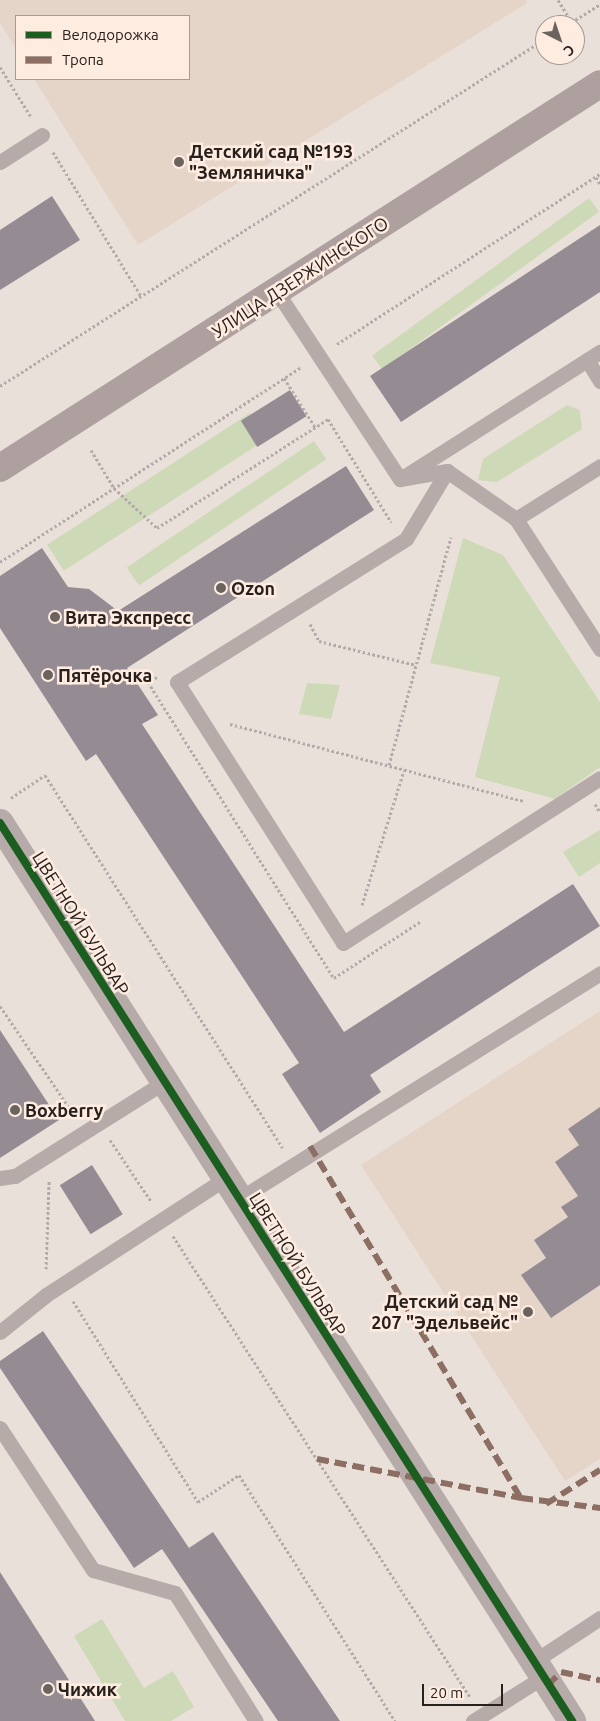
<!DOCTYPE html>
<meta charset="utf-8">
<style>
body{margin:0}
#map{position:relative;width:600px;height:1721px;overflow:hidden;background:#eae0da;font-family:Ubuntu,sans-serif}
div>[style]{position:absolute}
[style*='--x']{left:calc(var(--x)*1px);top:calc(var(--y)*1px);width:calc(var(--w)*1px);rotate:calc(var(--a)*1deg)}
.built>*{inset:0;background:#e5d4c8}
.green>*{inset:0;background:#cedab7;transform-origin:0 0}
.building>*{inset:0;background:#958b92;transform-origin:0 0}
.path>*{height:3px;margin-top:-1.5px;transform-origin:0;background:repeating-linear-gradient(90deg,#b4aaa9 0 2.5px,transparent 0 5px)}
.lane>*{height:15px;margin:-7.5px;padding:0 7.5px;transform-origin:7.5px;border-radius:7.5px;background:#b7abaa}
.street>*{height:28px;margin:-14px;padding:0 14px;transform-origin:14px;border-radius:14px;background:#b7abaa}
.secondary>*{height:28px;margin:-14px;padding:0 14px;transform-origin:14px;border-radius:14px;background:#aea09f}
.quiet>*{height:6px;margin-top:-3px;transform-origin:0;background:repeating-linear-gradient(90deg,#8d6e63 0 12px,transparent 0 18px)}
.cycleway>*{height:8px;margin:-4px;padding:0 4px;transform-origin:4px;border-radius:4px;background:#1b5e20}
.dots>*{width:14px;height:14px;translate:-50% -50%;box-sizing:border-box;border:2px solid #feece1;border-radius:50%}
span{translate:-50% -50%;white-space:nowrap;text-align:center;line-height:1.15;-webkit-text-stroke:5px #feece1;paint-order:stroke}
.poi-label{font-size:18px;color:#27201c;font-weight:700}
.left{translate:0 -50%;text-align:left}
.right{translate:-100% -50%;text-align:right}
.street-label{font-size:18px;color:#27201c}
.legend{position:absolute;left:15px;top:15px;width:175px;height:65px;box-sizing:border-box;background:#feece1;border:1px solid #a89a92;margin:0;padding:6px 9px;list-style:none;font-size:15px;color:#27201c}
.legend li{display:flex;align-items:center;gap:10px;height:25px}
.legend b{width:25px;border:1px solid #a89a92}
.north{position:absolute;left:535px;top:15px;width:50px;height:50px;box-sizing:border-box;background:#feece1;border:1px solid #a89a92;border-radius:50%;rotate:139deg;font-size:14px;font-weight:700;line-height:20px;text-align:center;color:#27201c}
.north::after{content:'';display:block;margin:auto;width:18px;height:22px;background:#6b635e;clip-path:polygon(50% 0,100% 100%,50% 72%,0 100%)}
.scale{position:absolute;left:422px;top:1684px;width:81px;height:22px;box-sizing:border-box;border:2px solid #27201c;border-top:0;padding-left:6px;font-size:15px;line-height:18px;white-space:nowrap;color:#27201c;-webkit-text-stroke:4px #feece1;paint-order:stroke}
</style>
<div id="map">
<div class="built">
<div style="clip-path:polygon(0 0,526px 0,527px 3px,138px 245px,34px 79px,189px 79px,189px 16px,16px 16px,16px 49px,0 23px)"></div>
<div style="clip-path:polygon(600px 1011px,600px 1459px,565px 1481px,361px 1165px)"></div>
</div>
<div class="green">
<div style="left:589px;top:198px;width:17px;height:268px;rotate:54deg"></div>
<div style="clip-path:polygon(567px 405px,580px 410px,582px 429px,497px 482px,478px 480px,483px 459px)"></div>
<div style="left:250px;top:413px;width:31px;height:242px;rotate:57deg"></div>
<div style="left:314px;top:441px;width:22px;height:226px;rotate:56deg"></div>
<div style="clip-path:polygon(463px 538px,503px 555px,600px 702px,600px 767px,555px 799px,475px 777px,500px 677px,430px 663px)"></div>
<div style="clip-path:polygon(307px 683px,340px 685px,331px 719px,299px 714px)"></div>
<div style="clip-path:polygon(600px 830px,600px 863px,579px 877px,563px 852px)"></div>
<div style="clip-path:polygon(102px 1619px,144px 1688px,173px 1671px,194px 1707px,171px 1721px,125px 1721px,74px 1636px)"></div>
</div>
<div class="building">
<div style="clip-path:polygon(52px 196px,80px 240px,0 290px,0 230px)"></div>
<div style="clip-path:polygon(600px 225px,600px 292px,401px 422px,370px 376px)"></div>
<div style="left:290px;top:390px;width:31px;height:58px;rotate:58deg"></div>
<div style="clip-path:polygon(346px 466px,374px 510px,127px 668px,158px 715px,142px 724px,344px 1032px,573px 884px,600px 926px,370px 1075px,381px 1092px,320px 1133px,282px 1074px,299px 1063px,96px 754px,86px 761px,0 628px,0 576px,42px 548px,68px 587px,89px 589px,118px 611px)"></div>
<div style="clip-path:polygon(0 1030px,59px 1120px,0 1158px)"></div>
<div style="clip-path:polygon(600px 1107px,600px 1285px,551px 1318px,521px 1275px,546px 1258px,534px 1240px,568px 1217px,561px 1207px,578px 1196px,555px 1162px,579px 1145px,568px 1129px)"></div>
<div style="left:92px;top:1165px;width:58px;height:38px;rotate:58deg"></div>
<div style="clip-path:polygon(43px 1331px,189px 1548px,213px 1532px,340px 1721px,278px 1721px,162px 1549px,134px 1568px,0 1368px,0 1361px)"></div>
<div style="clip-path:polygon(0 1572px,95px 1721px,0 1721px)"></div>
</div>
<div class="path">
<div style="--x:558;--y:0;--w:26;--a:58"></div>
<div style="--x:567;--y:25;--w:39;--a:-32"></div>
<div style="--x:0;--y:67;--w:59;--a:58.2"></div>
<div style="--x:53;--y:152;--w:169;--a:58.6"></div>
<div style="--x:596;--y:177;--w:8;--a:60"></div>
<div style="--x:337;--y:344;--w:313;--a:-32.9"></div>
<div style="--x:284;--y:378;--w:58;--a:57.7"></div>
<div style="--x:0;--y:386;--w:646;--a:-32.48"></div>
<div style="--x:91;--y:450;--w:44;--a:58.8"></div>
<div style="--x:114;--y:488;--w:59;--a:42.9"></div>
<div style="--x:157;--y:528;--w:203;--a:-32.5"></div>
<div style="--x:328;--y:419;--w:121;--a:58.5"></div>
<div style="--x:0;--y:562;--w:359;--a:-32.9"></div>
<div style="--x:310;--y:624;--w:19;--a:62"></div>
<div style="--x:319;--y:641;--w:100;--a:13.9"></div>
<div style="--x:157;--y:677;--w:10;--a:151"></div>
<div style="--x:148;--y:682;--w:350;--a:57.9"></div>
<div style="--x:334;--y:978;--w:104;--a:-33.2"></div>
<div style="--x:230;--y:724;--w:304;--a:14.7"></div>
<div style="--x:389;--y:765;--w:236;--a:-74.8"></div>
<div style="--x:11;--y:798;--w:41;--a:-34.1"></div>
<div style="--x:45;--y:775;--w:442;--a:57.5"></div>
<div style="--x:595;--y:804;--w:9;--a:58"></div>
<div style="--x:362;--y:905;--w:141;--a:-72.7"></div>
<div style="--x:0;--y:1006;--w:132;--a:55.8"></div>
<div style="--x:110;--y:1140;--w:73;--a:56.1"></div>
<div style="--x:173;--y:1236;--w:548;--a:57.21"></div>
<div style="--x:46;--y:1269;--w:88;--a:-88"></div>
<div style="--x:73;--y:1301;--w:237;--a:58.1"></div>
<div style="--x:198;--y:1502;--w:49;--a:-33.4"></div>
<div style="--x:239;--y:1475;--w:291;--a:57.6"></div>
</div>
<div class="lane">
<div style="--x:0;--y:162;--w:50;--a:-32.7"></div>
<div style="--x:277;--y:292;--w:224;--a:56.7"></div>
<div style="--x:587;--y:360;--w:25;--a:58"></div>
<div style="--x:447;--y:471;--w:79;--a:121.1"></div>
<div style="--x:406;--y:539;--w:270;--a:148"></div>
<div style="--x:177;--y:682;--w:309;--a:57.5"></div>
<div style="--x:343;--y:943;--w:305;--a:-32.7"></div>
<div style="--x:405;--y:476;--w:231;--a:-32.5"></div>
<div style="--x:400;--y:479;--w:48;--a:-9.7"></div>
<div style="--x:447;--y:471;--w:84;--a:34.8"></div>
<div style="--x:516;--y:519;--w:155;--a:57.1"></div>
<div style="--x:516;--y:519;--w:99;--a:-32.2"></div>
<div style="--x:0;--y:1178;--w:15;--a:-8"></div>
<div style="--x:15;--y:1176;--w:176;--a:-32.2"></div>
<div style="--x:239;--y:1199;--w:426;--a:-32"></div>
<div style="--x:0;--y:1332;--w:59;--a:-38.8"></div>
<div style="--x:46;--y:1295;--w:215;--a:-33"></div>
<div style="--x:0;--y:1428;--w:170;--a:56.8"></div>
<div style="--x:93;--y:1570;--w:85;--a:15.7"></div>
<div style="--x:175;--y:1593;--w:151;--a:57.7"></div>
<div style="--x:533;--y:1662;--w:80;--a:-33.3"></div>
<div style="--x:473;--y:1721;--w:83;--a:-32.2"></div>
</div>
<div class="street">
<div style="--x:0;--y:823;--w:1065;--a:57.5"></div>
</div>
<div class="secondary">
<div style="--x:0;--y:468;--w:712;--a:-32.62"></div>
</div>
<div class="quiet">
<div style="--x:310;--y:1146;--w:410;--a:59.1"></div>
<div style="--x:521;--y:1498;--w:80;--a:7.2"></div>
<div style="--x:317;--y:1459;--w:208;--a:10.8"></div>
<div style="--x:546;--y:1504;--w:64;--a:-32.2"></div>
<div style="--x:548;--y:1685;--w:18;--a:-45"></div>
<div style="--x:561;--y:1672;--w:40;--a:12"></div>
</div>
<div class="cycleway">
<div style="--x:0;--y:823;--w:1065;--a:57.5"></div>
</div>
<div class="dots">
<div style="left:179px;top:162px;background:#6b635e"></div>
<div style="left:221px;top:588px;background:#6b635e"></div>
<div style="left:55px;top:617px;background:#6b635e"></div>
<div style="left:48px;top:675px;background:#6b635e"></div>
<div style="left:15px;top:1110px;background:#6b635e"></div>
<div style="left:528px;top:1312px;background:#6b635e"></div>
<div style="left:48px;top:1689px;background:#6b635e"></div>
</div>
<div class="poi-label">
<span class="left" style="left:189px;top:162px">Детский сад №193<br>"Земляничка"</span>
<span class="left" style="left:231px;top:588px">Ozon</span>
<span class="left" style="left:65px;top:617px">Вита Экспресс</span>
<span class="left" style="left:58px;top:675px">Пятёрочка</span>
<span class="left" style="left:25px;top:1110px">Boxberry</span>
<span class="right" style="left:518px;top:1312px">Детский сад №<br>207 "Эдельвейс"</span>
<span class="left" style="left:58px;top:1689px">Чижик</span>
</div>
<div class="street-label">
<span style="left:300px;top:277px;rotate:-33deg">УЛИЦА ДЗЕРЖИНСКОГО</span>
<span style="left:81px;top:923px;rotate:58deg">ЦВЕТНОЙ БУЛЬВАР</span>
<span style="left:298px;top:1264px;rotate:58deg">ЦВЕТНОЙ БУЛЬВАР</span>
</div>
<ul class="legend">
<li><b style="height:6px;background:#1b5e20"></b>Велодорожка</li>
<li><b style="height:6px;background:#8d6e63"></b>Тропа</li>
</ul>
<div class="north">С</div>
<div class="scale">20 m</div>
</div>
